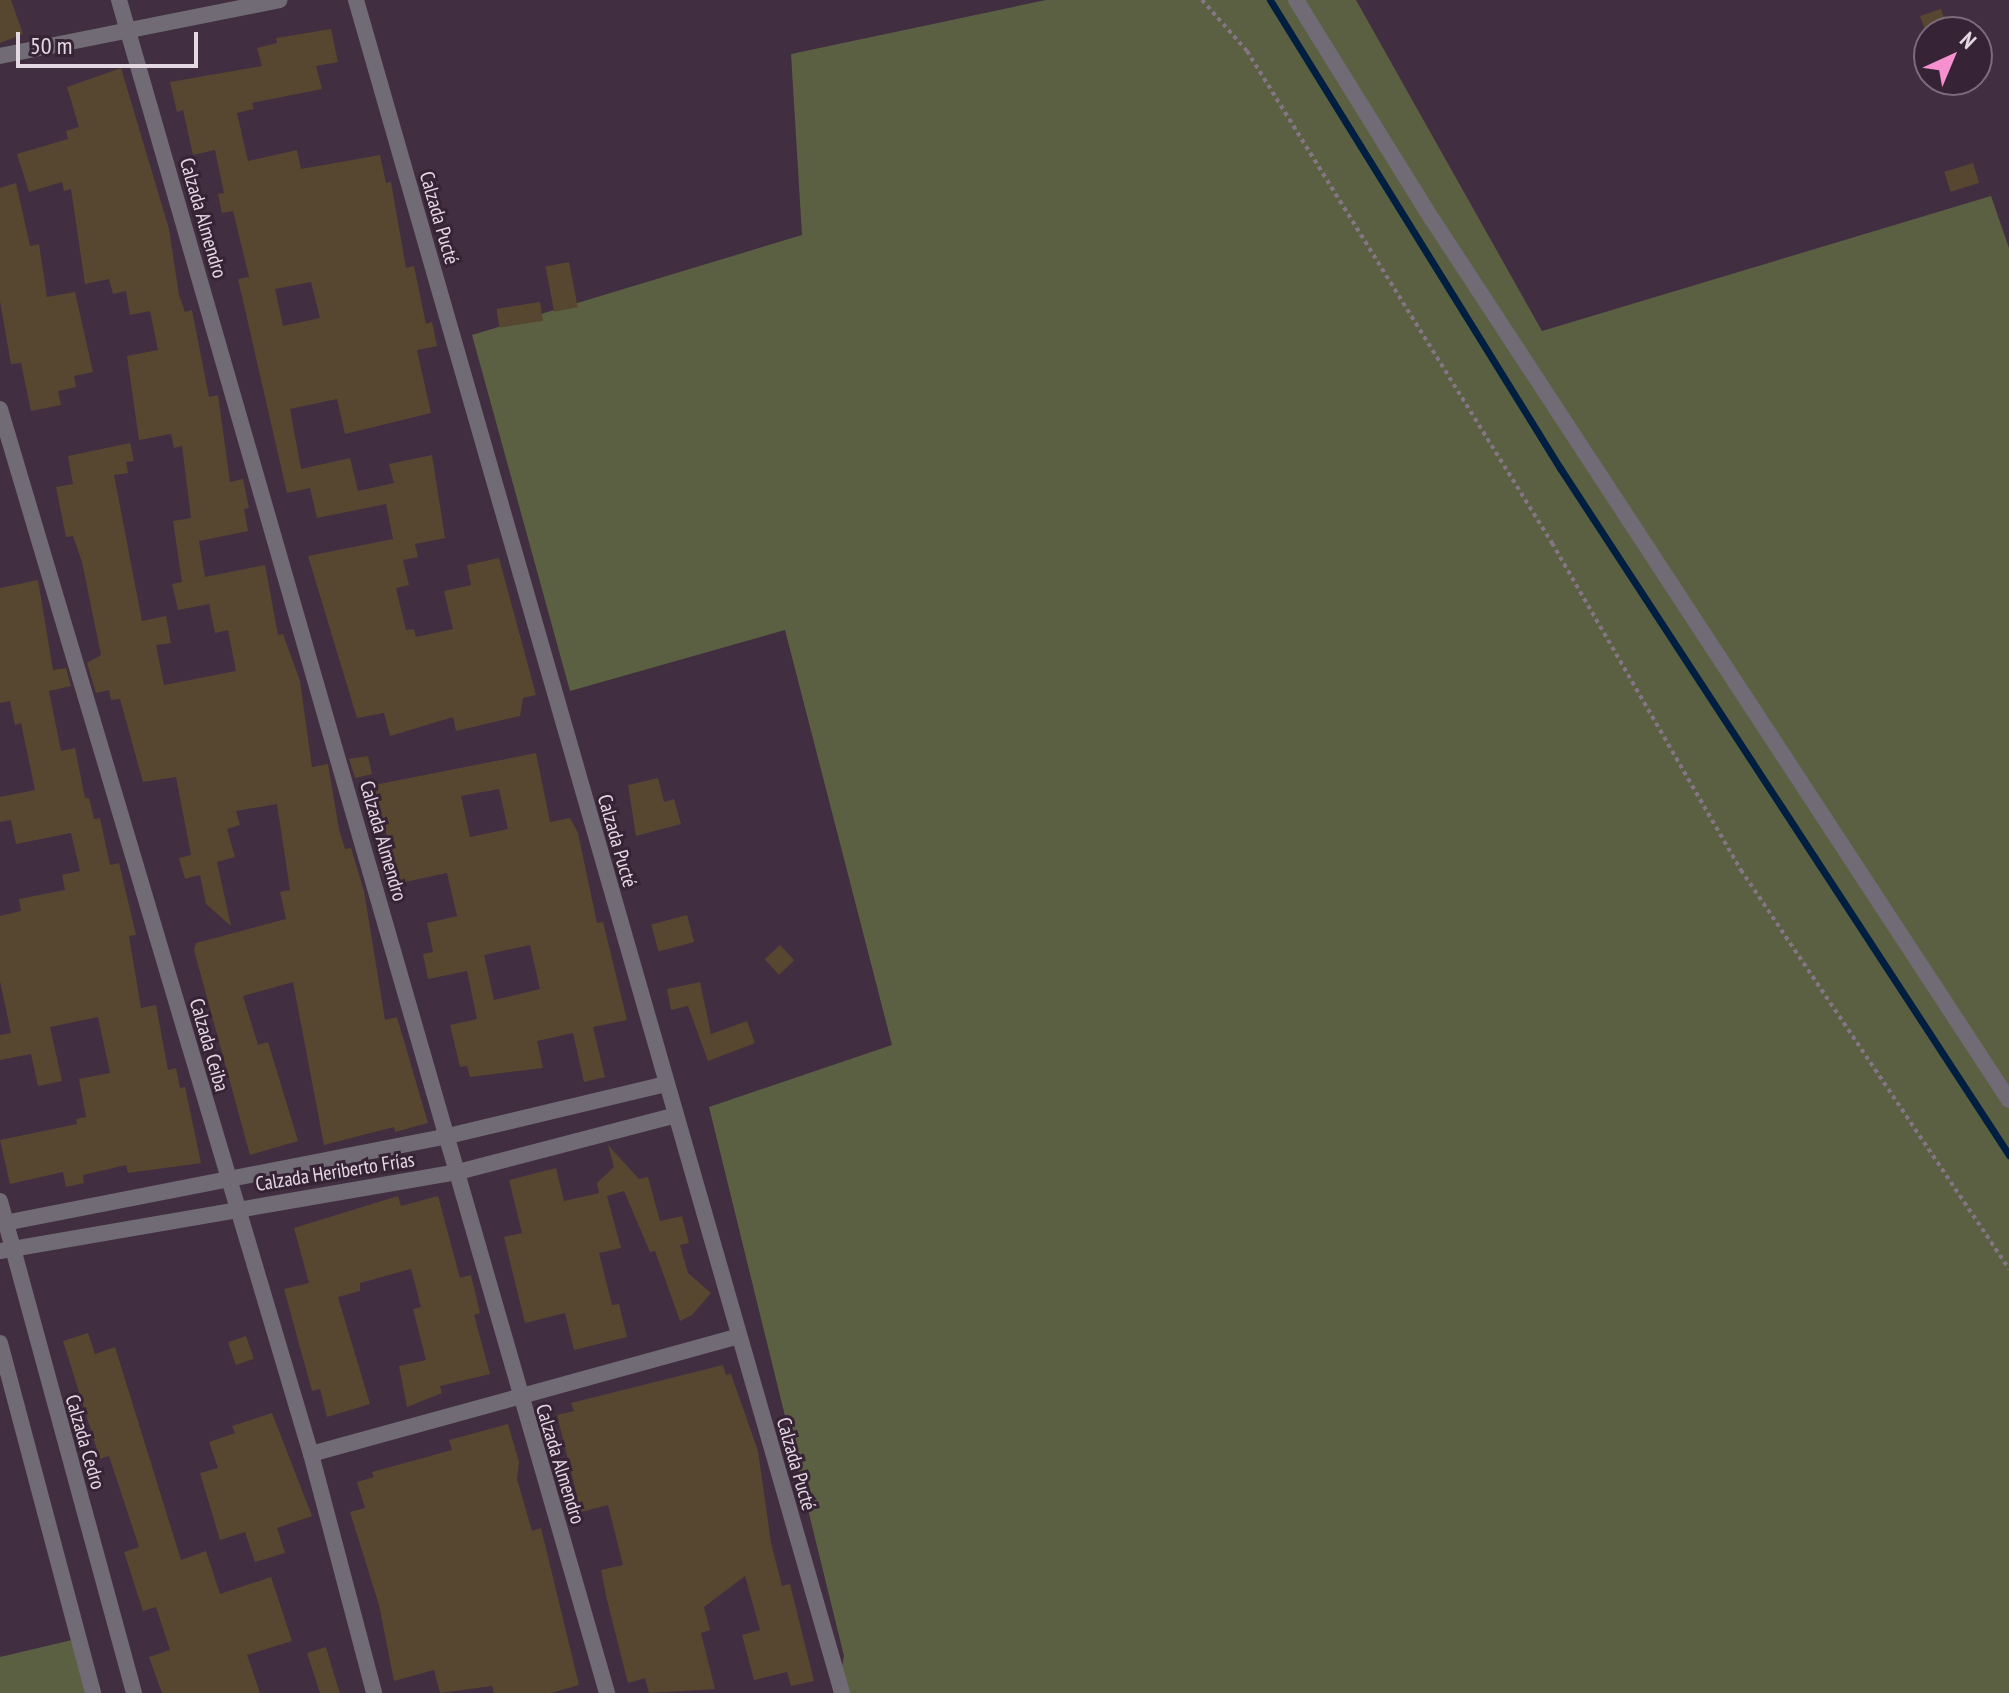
<!DOCTYPE html>
<meta charset="utf-8">
<style>
body{margin:0}
#map{position:relative;width:2009px;height:1693px;overflow:hidden;background:#412e40;font-family:"PT Sans Narrow",sans-serif}
div>[style]{position:absolute}
[style*='--x']{left:calc(var(--x)*1px);top:calc(var(--y)*1px);width:calc(var(--w)*1px);rotate:calc(var(--a)*1deg)}
.green>*{inset:0;background:#5b6042}
.stream>*{height:7px;margin:-3.5px;padding:0 3.5px;transform-origin:3.5px;border-radius:3.5px;background:#001f40}
.building>*{inset:0;background:#574731;transform-origin:0 0}
.path>*{height:4px;margin-top:-2px;transform-origin:0;background:repeating-linear-gradient(90deg,#867685 0 4px,transparent 0 8px)}
.minor>*{height:16px;margin:-8px;padding:0 8px;transform-origin:8px;border-radius:8px;background:#716b75}
.tertiary>*{height:16px;margin:-8px;padding:0 8px;transform-origin:8px;border-radius:8px;background:#716b75}
span{translate:-50% -50%;white-space:nowrap;text-align:center;line-height:1.15;-webkit-text-stroke:6px #362436;paint-order:stroke}
.street-label{font-size:20px;color:#e4d8e3}
.north{position:absolute;left:1913px;top:16px;width:80px;height:80px;box-sizing:border-box;background:#362436;border:2px solid #7c6c7b;border-radius:50%;rotate:44deg;font-size:22px;font-weight:700;line-height:32px;text-align:center;color:#e4d8e3}
.north::after{content:'';display:block;margin:auto;width:28px;height:36px;background:#f690cf;clip-path:polygon(50% 0,100% 100%,50% 72%,0 100%)}
.scale{position:absolute;left:16px;top:32px;width:182px;height:36px;box-sizing:border-box;border:4px solid #e4d8e3;border-top:0;padding-left:10px;font-size:24px;line-height:28px;white-space:nowrap;color:#e4d8e3;-webkit-text-stroke:6px #362436;paint-order:stroke}
</style>
<div id="map">
<div class="green">
<div style="clip-path:polygon(1046px 0,1356px 0,1542px 331px,1991px 196px,2009px 248px,2009px 1693px,837px 1693px,844px 1656px,709px 1107px,892px 1045px,785px 630px,570px 691px,472px 335px,802px 235px,791px 54px)"></div>
<div style="clip-path:polygon(72px 1640px,86px 1693px,0 1693px,0 1657px)"></div>
</div>
<div class="stream">
<div style="--x:1270;--y:0;--w:551;--a:58.22"></div>
<div style="--x:1560;--y:468;--w:821;--a:56.83"></div>
</div>
<div class="building">
<div style="clip-path:polygon(0 0,11px 0,23px 34px,0 43px)"></div>
<div style="clip-path:polygon(1941px 9px,1949px 32px,1926px 32px,1920px 16px)"></div>
<div style="clip-path:polygon(evenodd,331px 29px,338px 62px,316px 66px,322px 89px,252px 103px,254px 109px,237px 113px,248px 161px,297px 150px,301px 169px,380px 155px,386px 183px,391px 182px,406px 268px,414px 266px,426px 324px,432px 322px,437px 346px,417px 350px,431px 413px,345px 434px,337px 399px,290px 409px,301px 469px,350px 458px,358px 491px,394px 483px,389px 464px,432px 455px,445px 538px,415px 544px,418px 557px,403px 560px,409px 585px,396px 588px,406px 630px,414px 629px,416px 637px,453px 629px,444px 591px,471px 585px,467px 565px,499px 558px,536px 695px,523px 698px,520px 716px,456px 731px,453px 717px,390px 736px,384px 713px,357px 718px,308px 556px,393px 539px,386px 504px,317px 518px,310px 488px,287px 493px,238px 279px,249px 277px,233px 211px,222px 213px,218px 194px,224px 193px,215px 150px,193px 155px,183px 110px,177px 112px,170px 82px,262px 66px,257px 48px,277px 43px,276px 38px,331px 29px,311px 282px,320px 318px,283px 326px,275px 289px,311px 282px)"></div>
<div style="clip-path:polygon(121px 68px,169px 229px,179px 295px,185px 312px,192px 310px,209px 397px,218px 395px,230px 482px,243px 479px,249px 508px,244px 509px,248px 531px,199px 541px,205px 577px,265px 565px,278px 635px,283px 634px,300px 681px,312px 767px,328px 764px,339px 829px,345px 849px,351px 848px,364px 891px,385px 1020px,397px 1017px,428px 1123px,395px 1132px,394px 1127px,324px 1145px,293px 982px,243px 996px,258px 1045px,268px 1042px,298px 1141px,250px 1155px,194px 950px,196px 943px,286px 919px,280px 892px,290px 890px,277px 804px,236px 811px,240px 825px,227px 829px,235px 857px,217px 862px,231px 926px,206px 904px,200px 875px,185px 879px,179px 858px,191px 855px,176px 777px,143px 782px,120px 699px,111px 700px,109px 690px,96px 693px,87px 663px,101px 655px,82px 562px,73px 536px,66px 537px,56px 487px,73px 484px,68px 456px,130px 443px,134px 461px,126px 462px,128px 473px,114px 475px,142px 621px,166px 616px,171px 643px,156px 645px,164px 685px,236px 671px,228px 630px,215px 633px,209px 604px,178px 610px,172px 584px,182px 582px,173px 521px,191px 518px,182px 446px,174px 448px,171px 434px,139px 440px,127px 356px,158px 350px,150px 311px,130px 315px,126px 291px,113px 294px,109px 279px,85px 284px,71px 189px,64px 191px,62px 182px,29px 192px,17px 154px,68px 139px,66px 131px,79px 127px,67px 87px)"></div>
<div style="left:1973px;top:163px;width:21px;height:30px;rotate:73deg"></div>
<div style="clip-path:polygon(16px 183px,30px 246px,39px 244px,47px 297px,75px 292px,93px 372px,74px 376px,76px 387px,58px 391px,61px 405px,31px 411px,21px 363px,11px 364px,0 301px,0 188px)"></div>
<div style="left:569px;top:262px;width:46px;height:24px;rotate:79deg"></div>
<div style="left:540px;top:302px;width:19px;height:44px;rotate:81deg"></div>
<div style="clip-path:polygon(38px 580px,53px 670px,66px 668px,71px 686px,49px 691px,61px 751px,75px 748px,85px 798px,89px 798px,94px 819px,100px 818px,110px 865px,119px 863px,136px 935px,129px 936px,141px 1008px,156px 1005px,168px 1070px,176px 1068px,180px 1088px,185px 1087px,201px 1163px,128px 1173px,126px 1165px,83px 1175px,84px 1183px,66px 1187px,63px 1172px,10px 1184px,0 1140px,77px 1124px,76px 1119px,86px 1117px,79px 1079px,110px 1073px,98px 1017px,50px 1027px,62px 1081px,38px 1086px,31px 1054px,0 1060px,0 1035px,11px 1033px,0 981px,0 916px,21px 911px,19px 899px,65px 890px,62px 875px,80px 871px,71px 833px,16px 844px,11px 820px,0 822px,0 797px,35px 790px,21px 723px,15px 725px,10px 701px,0 703px,0 588px)"></div>
<div style="clip-path:polygon(evenodd,536px 753px,550px 822px,570px 818px,578px 833px,597px 923px,603px 922px,627px 1020px,593px 1027px,605px 1077px,584px 1082px,573px 1033px,537px 1041px,543px 1068px,470px 1077px,467px 1066px,460px 1067px,450px 1025px,477px 1019px,467px 971px,428px 979px,423px 954px,433px 952px,427px 923px,457px 916px,447px 873px,386px 886px,380px 867px,394px 864px,374px 785px,536px 753px,499px 789px,508px 829px,470px 837px,461px 796px,499px 789px,536px 753px,530px 945px,540px 989px,494px 1000px,484px 955px,530px 945px)"></div>
<div style="clip-path:polygon(368px 756px,372px 774px,355px 778px,349px 759px)"></div>
<div style="clip-path:polygon(658px 778px,664px 802px,674px 799px,681px 824px,636px 836px,628px 785px)"></div>
<div style="left:687px;top:915px;width:28px;height:37px;rotate:75deg"></div>
<div style="left:780px;top:945px;width:21px;height:21px;rotate:47deg"></div>
<div style="clip-path:polygon(700px 982px,711px 1034px,747px 1021px,755px 1043px,708px 1061px,688px 1006px,671px 1010px,667px 989px)"></div>
<div style="clip-path:polygon(608px 1145px,639px 1179px,648px 1177px,660px 1221px,682px 1216px,689px 1243px,680px 1245px,688px 1273px,711px 1293px,692px 1315px,680px 1321px,655px 1251px,650px 1252px,624px 1191px,607px 1196px,621px 1248px,599px 1253px,612px 1305px,619px 1304px,627px 1337px,574px 1350px,565px 1313px,525px 1323px,504px 1237px,522px 1233px,509px 1180px,556px 1168px,564px 1201px,599px 1193px,597px 1183px,614px 1167px)"></div>
<div style="clip-path:polygon(398px 1196px,401px 1206px,438px 1196px,460px 1278px,471px 1275px,480px 1313px,474px 1315px,490px 1374px,440px 1386px,442px 1393px,407px 1407px,399px 1366px,426px 1360px,413px 1309px,421px 1307px,411px 1269px,360px 1283px,360px 1291px,338px 1297px,370px 1404px,327px 1417px,320px 1389px,312px 1391px,284px 1289px,309px 1283px,294px 1228px)"></div>
<div style="clip-path:polygon(88px 1333px,95px 1354px,115px 1347px,181px 1560px,206px 1551px,220px 1594px,271px 1577px,292px 1641px,247px 1655px,260px 1693px,162px 1693px,149px 1657px,170px 1650px,156px 1607px,143px 1611px,124px 1552px,139px 1547px,109px 1456px,100px 1459px,63px 1341px)"></div>
<div style="left:246px;top:1336px;width:24px;height:19px;rotate:71deg"></div>
<div style="clip-path:polygon(723px 1365px,726px 1375px,731px 1374px,758px 1451px,771px 1543px,782px 1586px,790px 1584px,814px 1681px,791px 1686px,787px 1672px,754px 1680px,742px 1635px,760px 1630px,745px 1576px,704px 1607px,710px 1630px,701px 1633px,715px 1689px,649px 1693px,645px 1678px,628px 1683px,607px 1600px,601px 1570px,623px 1565px,608px 1505px,581px 1512px,557px 1415px,574px 1411px,571px 1403px)"></div>
<div style="clip-path:polygon(272px 1413px,312px 1516px,277px 1528px,285px 1553px,255px 1562px,245px 1532px,220px 1540px,200px 1473px,218px 1468px,209px 1442px,235px 1433px,232px 1426px)"></div>
<div style="clip-path:polygon(508px 1424px,519px 1462px,517px 1479px,532px 1531px,541px 1528px,579px 1685px,551px 1693px,494px 1693px,492px 1686px,440px 1693px,434px 1670px,394px 1681px,379px 1605px,350px 1512px,365px 1508px,357px 1482px,374px 1477px,372px 1472px,452px 1450px,449px 1440px)"></div>
<div style="clip-path:polygon(326px 1647px,333px 1671px,340px 1693px,320px 1693px,307px 1653px)"></div>
</div>
<div class="path">
<div style="--x:1202;--y:0;--w:68;--a:48.6"></div>
<div style="--x:1247;--y:51;--w:579;--a:58.2"></div>
<div style="--x:1552;--y:543;--w:378;--a:60"></div>
<div style="--x:1741;--y:870;--w:481;--a:56.1"></div>
</div>
<div class="minor">
<div style="--x:119;--y:0;--w:1762;--a:73.92"></div>
<div style="--x:1296;--y:0;--w:258;--a:58.2"></div>
<div style="--x:1432;--y:219;--w:1053;--a:56.78"></div>
<div style="--x:0;--y:56;--w:285;--a:-11.3"></div>
<div style="--x:0;--y:409;--w:1090;--a:73.43"></div>
<div style="--x:311;--y:1454;--w:247;--a:75.2"></div>
<div style="--x:0;--y:1201;--w:510;--a:74.76"></div>
<div style="--x:0;--y:1224;--w:457;--a:-11.1"></div>
<div style="--x:448;--y:1136;--w:224;--a:-13.4"></div>
<div style="--x:0;--y:1251;--w:465;--a:-9.8"></div>
<div style="--x:458;--y:1172;--w:222;--a:-14.6"></div>
<div style="--x:0;--y:1343;--w:362;--a:75.1"></div>
<div style="--x:311;--y:1454;--w:443;--a:-15.4"></div>
</div>
<div class="tertiary">
<div style="--x:356;--y:0;--w:1761;--a:73.98"></div>
</div>
<div class="street-label">
<span style="left:203px;top:218px;rotate:74deg">Calzada Almendro</span>
<span style="left:439px;top:218px;rotate:74deg">Calzada Pucté</span>
<span style="left:383px;top:841px;rotate:74deg">Calzada Almendro</span>
<span style="left:617px;top:841px;rotate:74deg">Calzada Pucté</span>
<span style="left:209px;top:1045px;rotate:74deg">Calzada Ceiba</span>
<span style="left:335px;top:1172px;rotate:-9deg">Calzada Heriberto Frías</span>
<span style="left:85px;top:1442px;rotate:74deg">Calzada Cedro</span>
<span style="left:560px;top:1464px;rotate:73deg">Calzada Almendro</span>
<span style="left:796px;top:1464px;rotate:74deg">Calzada Pucté</span>
</div>
<div class="north">N</div>
<div class="scale">50 m</div>
</div>
